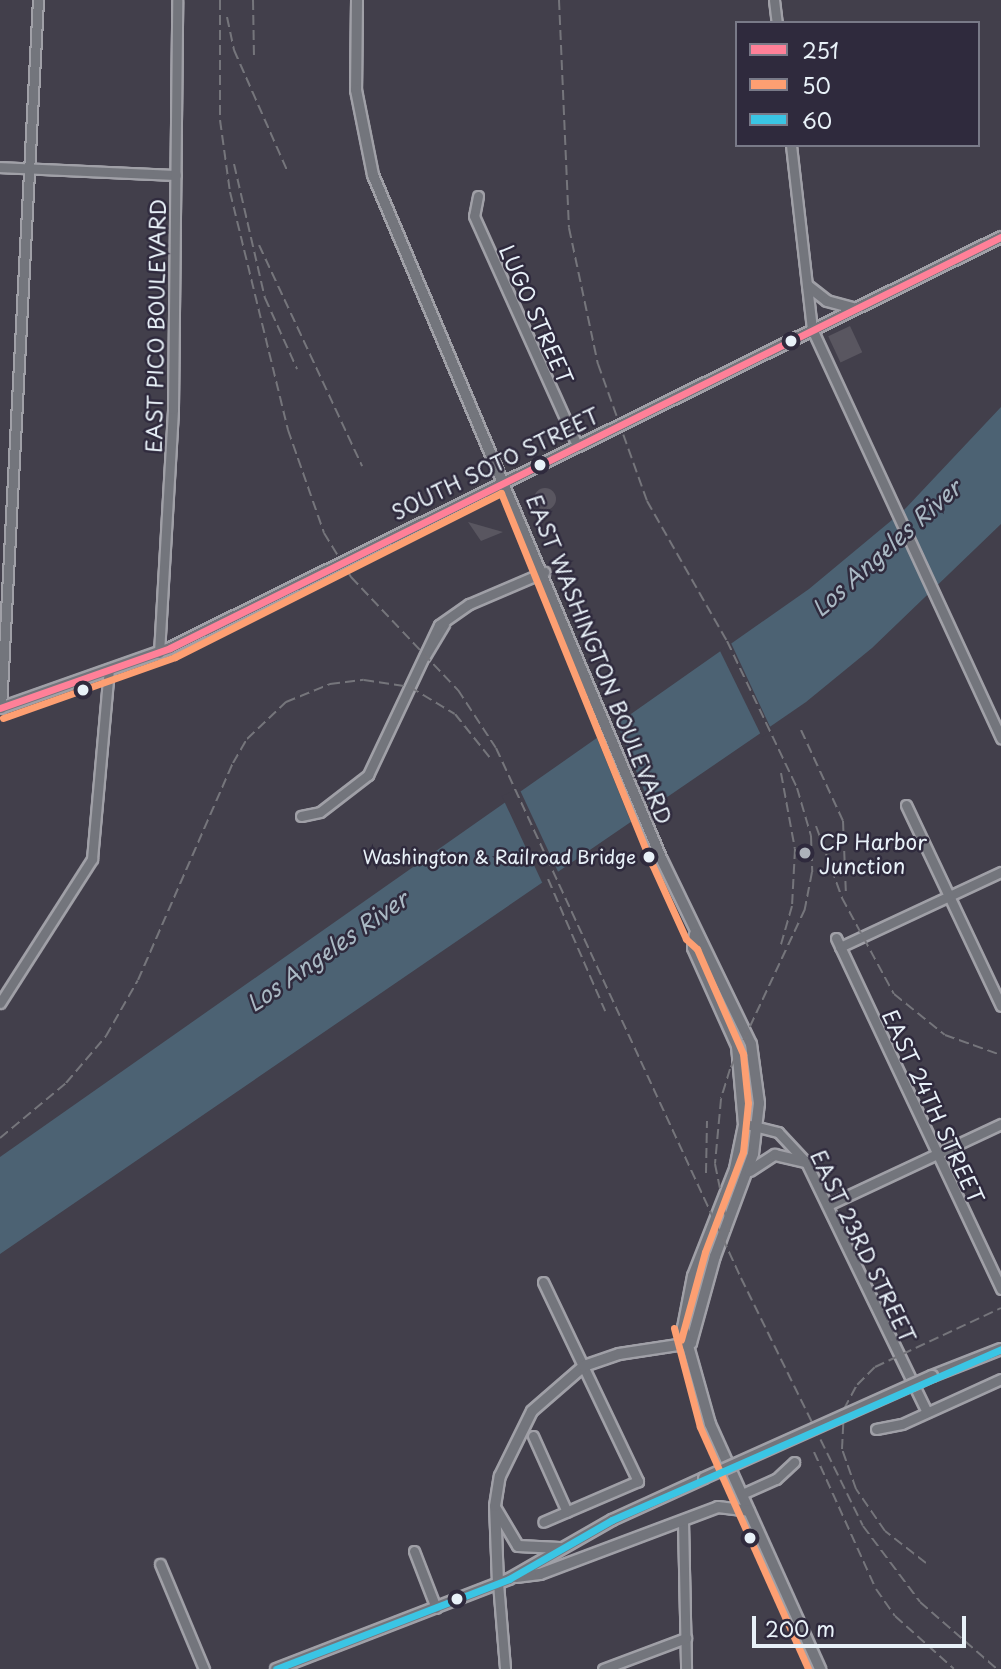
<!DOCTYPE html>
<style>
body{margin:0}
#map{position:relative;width:1001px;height:1669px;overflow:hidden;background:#423f4b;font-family:"Playpen Sans",sans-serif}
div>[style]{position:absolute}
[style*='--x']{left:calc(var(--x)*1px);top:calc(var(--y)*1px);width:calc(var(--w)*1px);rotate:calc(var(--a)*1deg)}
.water>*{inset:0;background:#4c6273}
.pier>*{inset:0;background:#423f4b;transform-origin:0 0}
.building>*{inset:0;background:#595660;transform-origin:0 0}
.round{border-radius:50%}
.roads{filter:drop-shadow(2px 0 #a0a0a7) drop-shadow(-2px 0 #a0a0a7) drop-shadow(0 2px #a0a0a7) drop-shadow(0 -2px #a0a0a7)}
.minor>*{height:9px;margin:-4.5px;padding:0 4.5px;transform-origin:4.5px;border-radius:4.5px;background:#73757c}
.major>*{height:10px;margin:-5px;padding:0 5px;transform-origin:5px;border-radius:5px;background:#73757c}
.rail>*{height:2px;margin-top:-1px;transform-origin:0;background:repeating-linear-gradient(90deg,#75757b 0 10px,transparent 0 15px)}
.bridges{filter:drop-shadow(2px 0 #a0a0a7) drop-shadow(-2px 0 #a0a0a7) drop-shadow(0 2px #a0a0a7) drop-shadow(0 -2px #a0a0a7)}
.major-bridge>*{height:10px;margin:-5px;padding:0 5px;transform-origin:5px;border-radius:5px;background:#73757c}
.bus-1>*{height:7px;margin:-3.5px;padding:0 3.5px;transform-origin:3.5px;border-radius:3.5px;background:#ff8098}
.bus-2>*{height:7px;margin:-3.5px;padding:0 3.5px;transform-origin:3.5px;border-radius:3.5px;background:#fd9f72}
.bus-3>*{height:7px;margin:-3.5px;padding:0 3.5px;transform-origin:3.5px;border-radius:3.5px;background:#3ac5e4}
.dots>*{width:19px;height:19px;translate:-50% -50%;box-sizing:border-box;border:4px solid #2f2a3d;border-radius:50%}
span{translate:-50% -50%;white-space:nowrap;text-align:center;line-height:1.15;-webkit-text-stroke:5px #2f2a3d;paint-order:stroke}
.bus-label{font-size:19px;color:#e8f1f8}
.right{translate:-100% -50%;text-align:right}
.street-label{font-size:21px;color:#e8f1f8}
.poi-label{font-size:21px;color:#e8f1f8}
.left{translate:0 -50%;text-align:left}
.water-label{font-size:23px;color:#aab9c4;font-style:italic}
.legend{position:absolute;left:735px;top:21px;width:245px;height:126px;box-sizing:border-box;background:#2f2a3d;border:2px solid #797a88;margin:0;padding:9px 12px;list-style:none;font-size:21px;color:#e8f1f8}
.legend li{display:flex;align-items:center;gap:14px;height:35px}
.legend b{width:35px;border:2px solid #797a88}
.scale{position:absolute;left:752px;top:1616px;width:214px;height:32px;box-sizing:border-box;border:4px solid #e8f1f8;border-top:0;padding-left:9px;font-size:21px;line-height:24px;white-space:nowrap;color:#e8f1f8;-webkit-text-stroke:5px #2f2a3d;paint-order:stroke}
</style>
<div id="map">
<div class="water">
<div style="clip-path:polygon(1001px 407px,1001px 524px,872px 648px,806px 702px,0 1254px,0 1157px,809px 589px,904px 510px)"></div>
</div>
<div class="pier">
<div style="clip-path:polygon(731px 643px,772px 731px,762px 737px,720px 651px)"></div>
<div style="left:616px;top:721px;width:98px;height:24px;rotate:68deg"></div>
<div style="left:519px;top:788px;width:96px;height:19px;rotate:65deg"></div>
</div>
<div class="building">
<div style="left:850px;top:326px;width:29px;height:24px;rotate:65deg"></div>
<div class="round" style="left:534px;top:488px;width:22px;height:22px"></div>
<div style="clip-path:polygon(468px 522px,503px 532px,481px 541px)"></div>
</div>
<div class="roads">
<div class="minor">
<div style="--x:774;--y:0;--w:23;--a:83"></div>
<div style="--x:791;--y:145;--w:185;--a:83.5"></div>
<div style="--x:812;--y:329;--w:451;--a:65.2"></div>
<div style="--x:0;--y:167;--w:176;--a:2.6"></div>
<div style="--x:478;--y:196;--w:20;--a:101"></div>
<div style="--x:474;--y:216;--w:251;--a:65.8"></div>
<div style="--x:159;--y:653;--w:244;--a:-86.7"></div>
<div style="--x:173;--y:409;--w:409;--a:-89.4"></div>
<div style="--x:425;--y:656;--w:37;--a:-59"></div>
<div style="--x:1;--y:708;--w:709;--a:-87.01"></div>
<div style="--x:906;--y:805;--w:222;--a:64.7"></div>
<div style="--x:301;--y:816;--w:19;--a:-12"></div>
<div style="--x:320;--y:812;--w:61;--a:-37.6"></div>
<div style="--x:368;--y:775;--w:166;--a:-64.7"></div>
<div style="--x:439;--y:625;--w:37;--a:-35"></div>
<div style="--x:469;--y:604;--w:82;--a:-23.1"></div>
<div style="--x:836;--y:938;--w:388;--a:64.8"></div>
<div style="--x:840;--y:947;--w:178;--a:-25"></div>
<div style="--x:0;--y:1003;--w:171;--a:-57.4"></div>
<div style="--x:92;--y:859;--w:190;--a:-84.9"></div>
<div style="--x:750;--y:1125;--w:29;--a:14"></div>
<div style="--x:778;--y:1132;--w:41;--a:47"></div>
<div style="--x:806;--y:1162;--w:278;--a:64.2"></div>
<div style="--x:828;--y:1205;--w:191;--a:-25.1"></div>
<div style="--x:543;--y:1282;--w:221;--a:64.5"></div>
<div style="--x:638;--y:1481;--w:103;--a:156.7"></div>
<div style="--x:876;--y:1429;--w:26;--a:-11"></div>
<div style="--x:902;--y:1424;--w:109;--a:-24.4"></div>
<div style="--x:533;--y:1436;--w:83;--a:65.9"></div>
<div style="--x:742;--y:1494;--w:37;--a:-24"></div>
<div style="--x:776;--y:1479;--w:25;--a:-43"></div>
<div style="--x:683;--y:1521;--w:148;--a:88.8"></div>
<div style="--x:414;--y:1551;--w:61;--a:68.9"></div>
<div style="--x:160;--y:1564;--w:114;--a:67.3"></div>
<div style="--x:498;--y:1583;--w:86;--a:85.3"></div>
<div style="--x:603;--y:1669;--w:89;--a:-20.5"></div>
</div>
<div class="major">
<div style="--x:357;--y:0;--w:90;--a:90.6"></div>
<div style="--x:356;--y:90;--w:87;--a:78.7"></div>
<div style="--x:373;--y:175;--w:743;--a:67.13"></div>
<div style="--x:662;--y:860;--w:204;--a:64.2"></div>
<div style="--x:751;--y:1044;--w:60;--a:82.3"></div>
<div style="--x:759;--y:1103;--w:51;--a:96.7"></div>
<div style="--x:753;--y:1154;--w:109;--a:110.4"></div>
<div style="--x:715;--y:1256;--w:90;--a:105.4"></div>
<div style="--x:808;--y:286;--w:24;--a:38"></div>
<div style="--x:827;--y:301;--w:27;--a:15"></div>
<div style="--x:0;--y:708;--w:180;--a:-19.4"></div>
<div style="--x:170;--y:648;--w:927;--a:-26.32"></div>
<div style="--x:695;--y:934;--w:14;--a:98"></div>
<div style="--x:693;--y:948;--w:107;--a:65.8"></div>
<div style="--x:737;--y:1046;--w:79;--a:84.9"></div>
<div style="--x:744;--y:1125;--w:45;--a:101.6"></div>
<div style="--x:735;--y:1169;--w:115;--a:111.4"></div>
<div style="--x:693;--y:1276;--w:53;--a:100.9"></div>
<div style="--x:683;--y:1328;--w:100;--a:74.3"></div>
<div style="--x:710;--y:1424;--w:269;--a:65.8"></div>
<div style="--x:750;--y:1171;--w:30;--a:-33"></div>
<div style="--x:775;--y:1155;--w:32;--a:13"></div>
<div style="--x:932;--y:1376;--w:74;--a:-21.4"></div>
<div style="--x:496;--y:1509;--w:43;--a:59.3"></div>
<div style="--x:518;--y:1546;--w:42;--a:2.7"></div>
<div style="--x:516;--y:1577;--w:24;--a:-7"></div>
<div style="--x:540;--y:1574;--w:190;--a:-20.6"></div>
<div style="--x:718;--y:1507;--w:31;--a:7"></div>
<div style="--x:498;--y:1583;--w:77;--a:-92.2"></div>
<div style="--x:495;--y:1506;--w:30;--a:-81"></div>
<div style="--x:500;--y:1476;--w:72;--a:-63.8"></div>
<div style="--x:532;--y:1411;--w:69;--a:-40.9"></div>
<div style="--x:584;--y:1366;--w:37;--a:-19"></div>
<div style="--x:619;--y:1354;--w:73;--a:-8.7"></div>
<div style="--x:276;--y:1669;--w:250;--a:-21.1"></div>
<div style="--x:509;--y:1579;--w:119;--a:-29.8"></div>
<div style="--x:612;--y:1520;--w:101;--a:-24.5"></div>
</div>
</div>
<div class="rail">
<div style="--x:220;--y:0;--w:120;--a:90"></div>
<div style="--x:220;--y:120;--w:73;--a:82.1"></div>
<div style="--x:230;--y:192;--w:245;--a:76.3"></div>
<div style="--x:288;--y:430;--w:109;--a:70.7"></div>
<div style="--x:324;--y:533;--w:52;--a:58.5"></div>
<div style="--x:351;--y:577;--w:156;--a:46.6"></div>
<div style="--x:458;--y:690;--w:69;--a:56.8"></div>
<div style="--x:496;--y:748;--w:584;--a:65.19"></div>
<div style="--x:741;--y:1278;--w:276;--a:63.8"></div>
<div style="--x:863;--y:1526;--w:95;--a:53.1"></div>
<div style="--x:920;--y:1602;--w:102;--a:41"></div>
<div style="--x:253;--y:0;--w:59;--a:89"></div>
<div style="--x:559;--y:0;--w:228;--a:87.5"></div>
<div style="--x:569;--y:228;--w:139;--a:78"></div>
<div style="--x:598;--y:364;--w:145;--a:70.3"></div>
<div style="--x:647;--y:501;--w:161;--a:60.3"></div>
<div style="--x:727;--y:641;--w:163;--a:64.5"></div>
<div style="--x:797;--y:788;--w:50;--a:73.7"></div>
<div style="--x:811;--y:836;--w:36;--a:88"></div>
<div style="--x:812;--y:872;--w:38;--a:101"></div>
<div style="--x:805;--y:909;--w:177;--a:115.1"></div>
<div style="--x:730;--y:1069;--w:31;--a:107"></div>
<div style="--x:721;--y:1099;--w:65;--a:95.3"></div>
<div style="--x:715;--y:1164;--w:70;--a:78.5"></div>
<div style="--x:227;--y:17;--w:34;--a:78"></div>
<div style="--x:234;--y:50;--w:131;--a:66.2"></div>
<div style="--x:234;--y:164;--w:138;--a:77"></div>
<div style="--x:265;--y:298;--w:78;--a:65.7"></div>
<div style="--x:259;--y:245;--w:244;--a:65"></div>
<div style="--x:801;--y:730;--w:100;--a:65.2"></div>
<div style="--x:843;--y:821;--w:74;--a:87.7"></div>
<div style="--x:781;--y:773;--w:77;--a:79.6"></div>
<div style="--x:795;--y:849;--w:57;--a:93"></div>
<div style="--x:792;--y:906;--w:40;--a:106"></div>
<div style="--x:816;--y:826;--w:77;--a:70.1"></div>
<div style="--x:842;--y:898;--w:109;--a:61.6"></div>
<div style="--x:894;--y:994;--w:65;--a:38.8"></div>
<div style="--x:945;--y:1035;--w:59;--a:19.7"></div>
<div style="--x:548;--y:879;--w:144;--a:66.6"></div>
<div style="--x:0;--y:1138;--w:86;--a:-39.8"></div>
<div style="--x:66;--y:1083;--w:62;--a:-49.6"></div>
<div style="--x:106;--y:1036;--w:64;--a:-60.3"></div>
<div style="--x:138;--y:980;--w:237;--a:-66.4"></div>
<div style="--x:233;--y:763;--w:28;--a:-60"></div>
<div style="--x:247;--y:739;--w:54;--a:-43.5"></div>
<div style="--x:286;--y:702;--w:48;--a:-22.2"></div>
<div style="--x:330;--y:684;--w:34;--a:-7"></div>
<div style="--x:364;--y:680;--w:47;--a:8.7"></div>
<div style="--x:410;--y:687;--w:52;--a:31"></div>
<div style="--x:455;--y:714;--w:58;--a:51.3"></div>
<div style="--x:706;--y:1173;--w:52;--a:-88.9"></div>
<div style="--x:814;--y:1452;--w:150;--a:65.7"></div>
<div style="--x:876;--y:1589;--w:33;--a:55"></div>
<div style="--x:895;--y:1616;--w:79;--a:41.9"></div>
<div style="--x:926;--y:1563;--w:52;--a:-142"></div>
<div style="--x:885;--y:1531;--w:51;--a:-124.6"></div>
<div style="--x:856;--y:1489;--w:42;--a:-109.3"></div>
<div style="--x:842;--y:1449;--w:40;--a:-87.1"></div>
<div style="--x:844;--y:1409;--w:27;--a:-62"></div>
<div style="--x:857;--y:1385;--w:25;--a:-45"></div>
<div style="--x:875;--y:1367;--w:139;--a:-25.1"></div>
</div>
<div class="bridges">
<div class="major-bridge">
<div style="--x:704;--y:1478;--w:250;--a:-24.1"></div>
</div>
</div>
<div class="bus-1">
<div style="--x:0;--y:708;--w:180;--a:-19.4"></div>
<div style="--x:170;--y:648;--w:927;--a:-26.32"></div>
</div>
<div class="bus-2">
<div style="--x:3;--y:718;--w:182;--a:-19.5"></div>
<div style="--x:175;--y:657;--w:365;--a:-26.7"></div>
<div style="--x:501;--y:493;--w:401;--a:67.9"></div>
<div style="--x:652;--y:864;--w:82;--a:65.6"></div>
<div style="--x:686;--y:939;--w:15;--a:42"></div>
<div style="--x:697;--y:949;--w:115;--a:66.3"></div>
<div style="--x:743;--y:1054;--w:49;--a:84.2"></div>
<div style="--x:748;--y:1103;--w:49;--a:95.8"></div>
<div style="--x:743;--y:1152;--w:107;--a:110.8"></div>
<div style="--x:705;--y:1252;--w:91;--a:105.3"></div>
<div style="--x:674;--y:1328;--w:102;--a:75.3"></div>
<div style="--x:700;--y:1427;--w:265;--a:65.9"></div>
</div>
<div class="bus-3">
<div style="--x:276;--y:1669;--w:250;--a:-21.1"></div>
<div style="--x:509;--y:1579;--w:119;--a:-29.8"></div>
<div style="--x:612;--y:1520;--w:425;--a:-23.7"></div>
</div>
<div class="dots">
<div style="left:791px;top:341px;background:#e8f1f8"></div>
<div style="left:540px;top:465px;background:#e8f1f8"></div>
<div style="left:83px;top:690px;background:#e8f1f8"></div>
<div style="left:805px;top:853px;background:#aeb3bb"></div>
<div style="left:649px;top:857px;background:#e8f1f8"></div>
<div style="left:750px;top:1538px;background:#e8f1f8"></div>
<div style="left:457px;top:1599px;background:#e8f1f8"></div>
</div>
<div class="bus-label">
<span class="right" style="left:636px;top:857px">Washington &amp; Railroad Bridge</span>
</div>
<div class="street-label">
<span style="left:537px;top:314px;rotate:66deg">LUGO STREET</span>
<span style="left:155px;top:326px;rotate:-89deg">EAST PICO BOULEVARD</span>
<span style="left:495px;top:463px;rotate:-26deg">SOUTH SOTO STREET</span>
<span style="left:600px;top:659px;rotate:68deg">EAST WASHINGTON BOULEVARD</span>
<span style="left:934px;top:1106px;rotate:65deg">EAST 24TH STREET</span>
<span style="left:864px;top:1246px;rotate:64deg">EAST 23RD STREET</span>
</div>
<div class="poi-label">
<span class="left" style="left:819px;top:853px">CP Harbor<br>Junction</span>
</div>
<div class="water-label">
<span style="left:886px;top:548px;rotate:-42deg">Los Angeles River</span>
<span style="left:327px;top:951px;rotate:-35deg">Los Angeles River</span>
</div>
<ul class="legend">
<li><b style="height:9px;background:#ff8098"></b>251</li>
<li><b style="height:9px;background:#fd9f72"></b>50</li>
<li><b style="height:9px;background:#3ac5e4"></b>60</li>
</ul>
<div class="scale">200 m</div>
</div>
